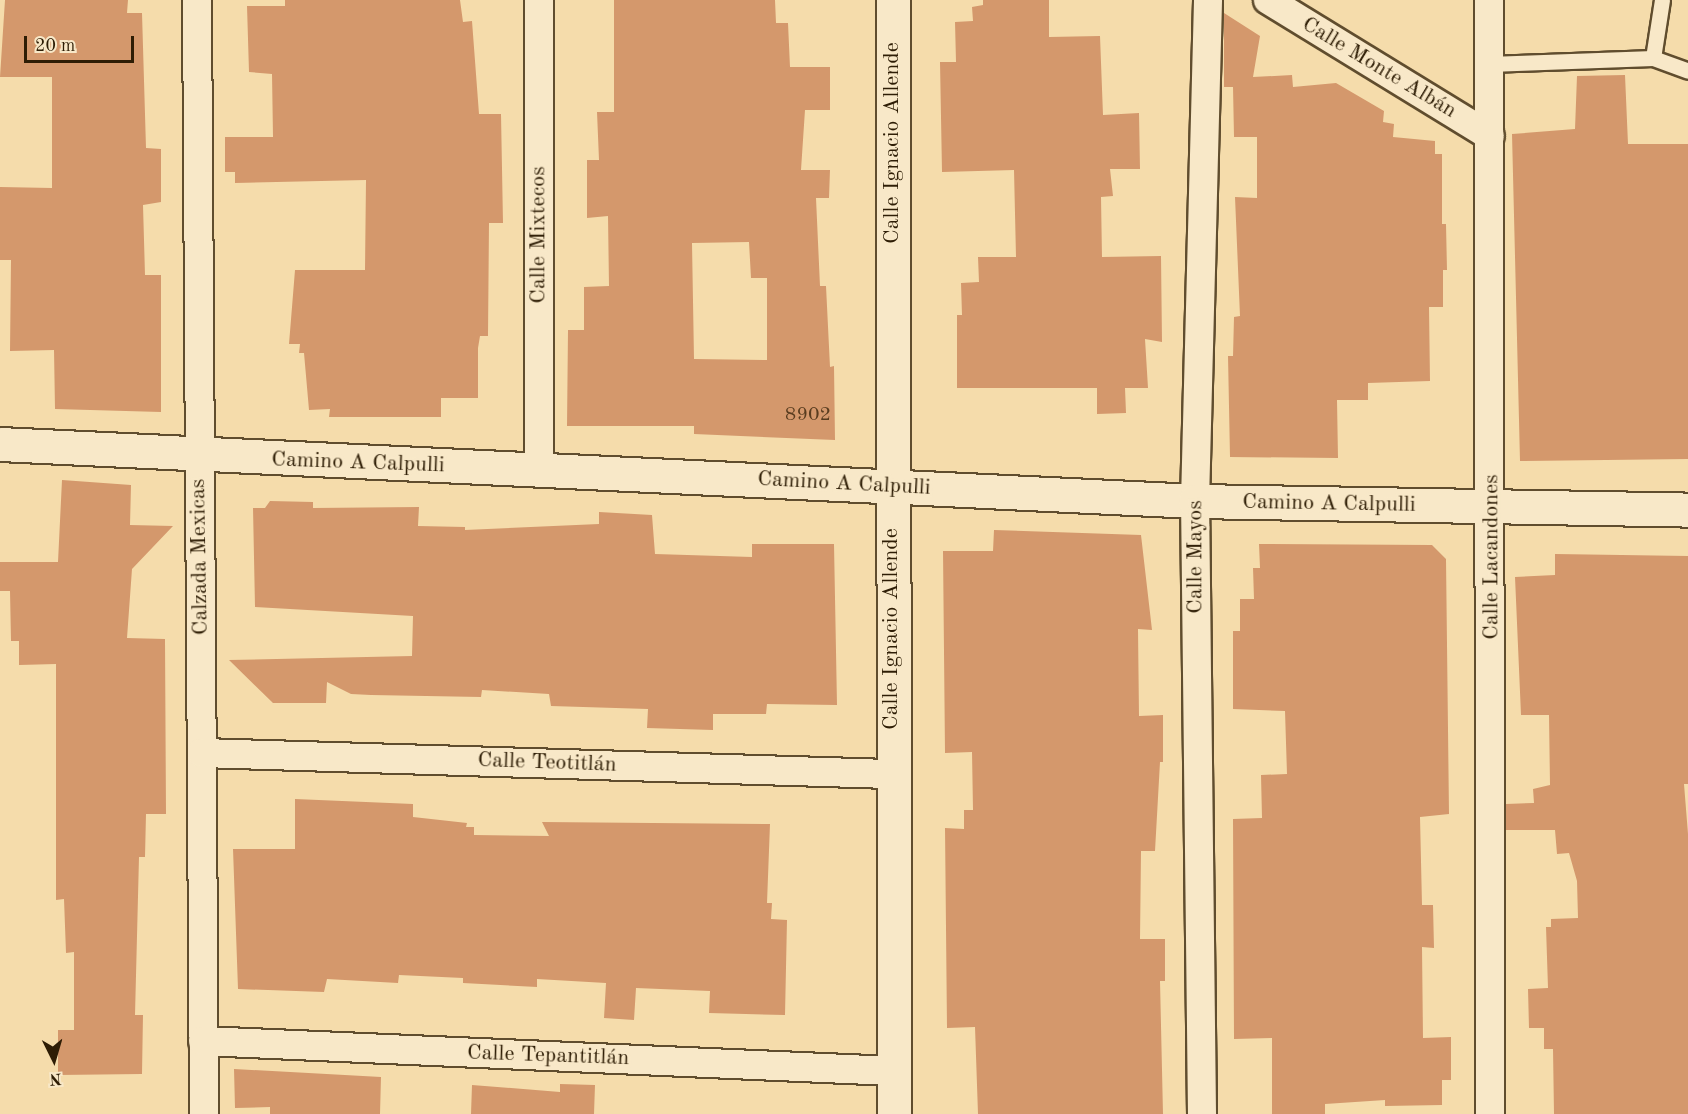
<!DOCTYPE html>
<meta charset="utf-8">
<style>
body{margin:0}
#map{position:relative;width:1688px;height:1114px;overflow:hidden;background:#f5dcab;font-family:"Old Standard TT",serif}
div>[style]{position:absolute}
[style*='--x']{left:calc(var(--x)*1px);top:calc(var(--y)*1px);width:calc(var(--w)*1px);rotate:calc(var(--a)*1deg)}
.building>*{inset:0;background:#d4986c}
.roads{filter:drop-shadow(2px 0 #604d2e) drop-shadow(-2px 0 #604d2e) drop-shadow(0 2px #604d2e) drop-shadow(0 -2px #604d2e)}
.service>*{height:15px;margin:-7.5px;padding:0 7.5px;transform-origin:7.5px;border-radius:7.5px;background:#f8e8c8}
.minor>*{height:28px;margin:-14px;padding:0 14px;transform-origin:14px;border-radius:14px;background:#f8e8c8}
.tertiary>*{height:33px;margin:-16.5px;padding:0 16.5px;transform-origin:16.5px;border-radius:16.5px;background:#f8e8c8}
span{translate:-50% -50%;white-space:nowrap;text-align:center;line-height:1.15;-webkit-text-stroke:6px #f8e8c8;paint-order:stroke}
.number-label{font-size:20px;color:#583c1f}
.number-label span{-webkit-text-stroke-width:0}
.street-label{font-size:22px;color:#2e1d05}
.north{position:absolute;left:24px;top:1030px;width:60px;height:60px;-webkit-text-stroke:4px #f8e8c8;paint-order:stroke;rotate:175deg;font-size:16px;font-weight:700;line-height:24px;text-align:center;color:#2e1d05}
.north::after{content:'';display:block;margin:auto;width:21px;height:27px;background:#2e1d05;clip-path:polygon(50% 0,100% 100%,50% 72%,0 100%)}
.scale{position:absolute;left:24px;top:36px;width:110px;height:27px;box-sizing:border-box;border:3px solid #2e1d05;border-top:0;padding-left:8px;font-size:18px;line-height:21px;white-space:nowrap;color:#2e1d05;-webkit-text-stroke:4px #f8e8c8;paint-order:stroke}
</style>
<div id="map">
<div class="building">
<div style="clip-path:polygon(5px 0,128px 0,127px 13px,142px 13px,146px 148px,161px 149px,161px 202px,143px 205px,145px 275px,161px 275px,161px 412px,55px 409px,54px 350px,10px 351px,11px 260px,0 260px,0 187px,52px 188px,52px 77px,0 77px)"></div>
<div style="clip-path:polygon(285px 0,460px 0,463px 22px,472px 21px,479px 114px,501px 114px,503px 223px,489px 223px,488px 336px,480px 336px,478px 348px,478px 398px,441px 398px,441px 417px,329px 417px,330px 409px,309px 410px,304px 353px,299px 353px,300px 344px,289px 344px,295px 270px,365px 270px,366px 180px,235px 183px,235px 172px,225px 172px,225px 137px,273px 137px,272px 74px,249px 72px,247px 6px,285px 6px)"></div>
<div style="clip-path:polygon(evenodd,614px 0,775px 0,776px 23px,788px 23px,790px 67px,830px 67px,830px 110px,805px 110px,801px 170px,830px 170px,829px 198px,816px 198px,820px 286px,826px 286px,830px 367px,834px 366px,835px 440px,694px 434px,694px 426px,567px 426px,568px 330px,584px 330px,584px 287px,609px 286px,608px 216px,587px 218px,587px 160px,599px 160px,597px 112px,614px 112px,614px 0,749px 242px,751px 278px,767px 278px,767px 360px,694px 359px,692px 243px,749px 242px)"></div>
<div style="clip-path:polygon(983px 0,1049px 0,1049px 37px,1100px 36px,1103px 115px,1139px 113px,1140px 169px,1110px 169px,1113px 196px,1101px 197px,1102px 257px,1161px 256px,1162px 342px,1145px 339px,1148px 388px,1125px 388px,1126px 413px,1097px 414px,1097px 388px,957px 388px,957px 315px,962px 315px,961px 283px,979px 282px,978px 257px,1016px 257px,1014px 170px,942px 172px,940px 62px,956px 62px,955px 22px,973px 21px,972px 7px,983px 5px)"></div>
<div style="clip-path:polygon(1224px 13px,1260px 36px,1253px 77px,1292px 75px,1293px 87px,1336px 83px,1384px 111px,1383px 122px,1394px 124px,1393px 137px,1435px 141px,1435px 154px,1442px 154px,1442px 224px,1446px 224px,1447px 270px,1443px 270px,1443px 307px,1429px 307px,1430px 381px,1368px 383px,1368px 400px,1337px 400px,1338px 458px,1230px 457px,1228px 356px,1233px 356px,1234px 317px,1240px 316px,1235px 197px,1257px 198px,1257px 137px,1234px 137px,1233px 87px,1224px 87px)"></div>
<div style="clip-path:polygon(1625px 75px,1628px 144px,1688px 144px,1688px 459px,1520px 461px,1512px 134px,1575px 129px,1577px 76px)"></div>
<div style="clip-path:polygon(62px 480px,131px 485px,130px 525px,173px 526px,132px 569px,127px 638px,165px 639px,166px 814px,146px 814px,145px 857px,139px 857px,135px 1015px,143px 1015px,142px 1074px,58px 1075px,58px 1030px,74px 1030px,74px 952px,66px 953px,64px 899px,56px 900px,56px 664px,19px 665px,19px 641px,11px 641px,10px 591px,0 591px,0 562px,58px 562px)"></div>
<div style="clip-path:polygon(270px 501px,313px 502px,313px 508px,419px 507px,418px 526px,465px 527px,465px 530px,599px 524px,599px 512px,652px 515px,655px 554px,752px 557px,752px 544px,834px 544px,837px 705px,767px 704px,766px 714px,713px 714px,713px 730px,647px 728px,648px 709px,551px 706px,549px 694px,482px 690px,481px 697px,371px 695px,351px 694px,327px 682px,326px 703px,273px 703px,229px 660px,412px 656px,413px 616px,255px 607px,253px 508px,265px 508px)"></div>
<div style="clip-path:polygon(994px 530px,1141px 535px,1152px 630px,1138px 629px,1139px 716px,1163px 715px,1163px 762px,1160px 762px,1155px 851px,1141px 851px,1140px 939px,1165px 939px,1165px 981px,1160px 981px,1163px 1114px,978px 1114px,975px 1027px,947px 1028px,945px 828px,964px 829px,964px 810px,973px 810px,972px 752px,945px 753px,943px 551px,993px 551px)"></div>
<div style="clip-path:polygon(1259px 544px,1432px 545px,1446px 559px,1449px 814px,1420px 817px,1422px 905px,1433px 905px,1434px 948px,1422px 947px,1423px 1038px,1451px 1037px,1451px 1080px,1442px 1080px,1442px 1105px,1385px 1106px,1385px 1100px,1325px 1104px,1325px 1114px,1272px 1114px,1272px 1038px,1234px 1039px,1233px 819px,1262px 818px,1261px 775px,1287px 774px,1285px 711px,1233px 709px,1233px 631px,1240px 631px,1240px 599px,1254px 599px,1253px 568px,1260px 568px)"></div>
<div style="clip-path:polygon(1555px 554px,1688px 556px,1688px 784px,1684px 784px,1688px 834px,1688px 1114px,1554px 1114px,1553px 1049px,1544px 1049px,1544px 1028px,1529px 1028px,1528px 989px,1548px 988px,1546px 927px,1551px 927px,1551px 919px,1578px 918px,1577px 881px,1569px 853px,1557px 854px,1555px 830px,1506px 830px,1506px 804px,1534px 803px,1533px 789px,1550px 785px,1549px 715px,1521px 715px,1515px 577px,1555px 575px)"></div>
<div style="clip-path:polygon(295px 799px,413px 804px,413px 817px,467px 823px,466px 827px,474px 827px,474px 835px,549px 836px,542px 822px,770px 824px,767px 903px,772px 903px,771px 919px,787px 920px,785px 1015px,709px 1013px,710px 991px,636px 988px,634px 1020px,604px 1018px,606px 983px,537px 979px,537px 987px,463px 983px,463px 978px,399px 975px,398px 983px,327px 979px,324px 992px,238px 989px,233px 849px,295px 849px)"></div>
<div style="clip-path:polygon(234px 1069px,381px 1077px,380px 1114px,270px 1114px,270px 1107px,235px 1108px)"></div>
<div style="clip-path:polygon(560px 1084px,595px 1085px,594px 1114px,471px 1114px,472px 1085px,560px 1092px)"></div>
</div>
<div class="roads">
<div class="service">
<div style="--x:1653;--y:58;--w:59;--a:-81.2"></div>
<div style="--x:1489;--y:64;--w:164;--a:-2.1"></div>
<div style="--x:1653;--y:58;--w:37;--a:20"></div>
</div>
<div class="minor">
<div style="--x:197;--y:0;--w:1114;--a:89.64"></div>
<div style="--x:539;--y:0;--w:471;--a:90"></div>
<div style="--x:1268;--y:0;--w:260;--a:31.5"></div>
<div style="--x:1489;--y:0;--w:1114;--a:89.95"></div>
<div style="--x:202;--y:753;--w:689;--a:1.75"></div>
<div style="--x:203;--y:1041;--w:691;--a:2.49"></div>
<div style="--x:1202;--y:1114;--w:613;--a:-90.65"></div>
<div style="--x:1195;--y:501;--w:501;--a:-88.51"></div>
</div>
<div class="tertiary">
<div style="--x:893;--y:0;--w:1114;--a:89.95"></div>
<div style="--x:0;--y:444;--w:1196;--a:2.73"></div>
<div style="--x:1195;--y:501;--w:493;--a:1"></div>
</div>
</div>
<div class="number-label">
<span style="left:808px;top:415px">8902</span>
</div>
<div class="street-label">
<span style="left:1379px;top:68px;rotate:31deg">Calle Monte Albán</span>
<span style="left:893px;top:143px;rotate:-90deg">Calle Ignacio Allende</span>
<span style="left:539px;top:235px;rotate:-90deg">Calle Mixtecos</span>
<span style="left:358px;top:463px;rotate:2deg">Camino A Calpulli</span>
<span style="left:844px;top:484px;rotate:3deg">Camino A Calpulli</span>
<span style="left:1329px;top:504px;rotate:1deg">Camino A Calpulli</span>
<span style="left:200px;top:557px;rotate:-91deg">Calzada Mexicas</span>
<span style="left:1196px;top:557px;rotate:-90deg">Calle Mayos</span>
<span style="left:1492px;top:557px;rotate:-90deg">Calle Lacandones</span>
<span style="left:892px;top:629px;rotate:-90deg">Calle Ignacio Allende</span>
<span style="left:547px;top:763px;rotate:2deg">Calle Teotitlán</span>
<span style="left:548px;top:1056px;rotate:2deg">Calle Tepantitlán</span>
</div>
<div class="north">N</div>
<div class="scale">20 m</div>
</div>
